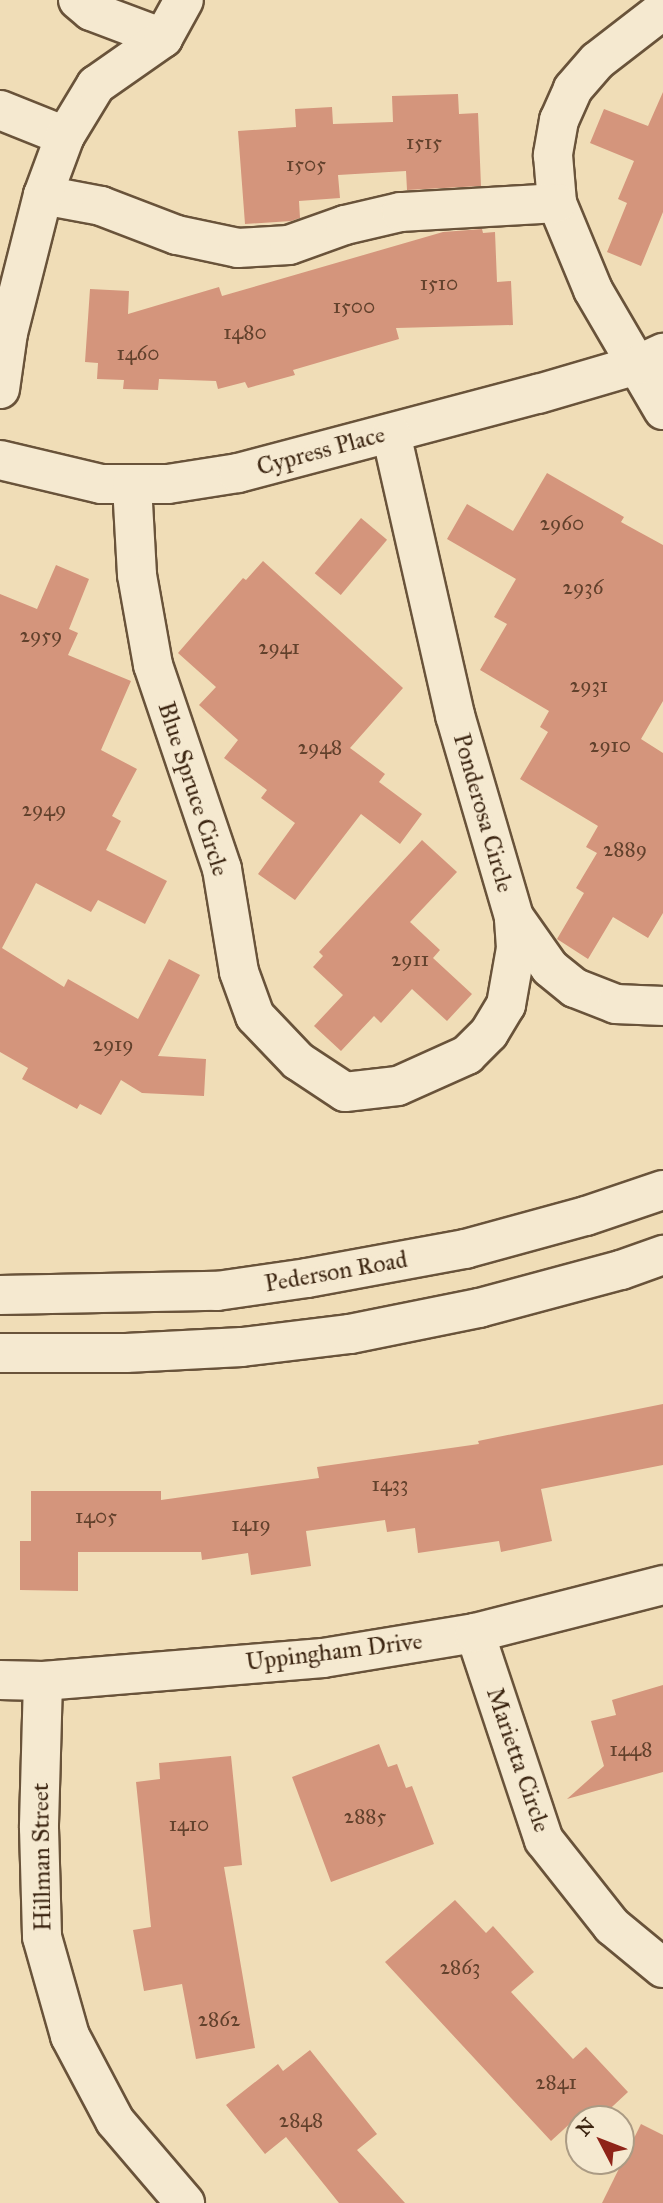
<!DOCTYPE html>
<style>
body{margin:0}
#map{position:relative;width:663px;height:2203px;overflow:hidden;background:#f0ddb7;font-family:"IM FELL Great Primer",serif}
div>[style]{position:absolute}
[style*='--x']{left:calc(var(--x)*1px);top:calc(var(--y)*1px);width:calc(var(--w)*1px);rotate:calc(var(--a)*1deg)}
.building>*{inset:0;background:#d4957c;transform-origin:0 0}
.roads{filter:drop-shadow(2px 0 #69533a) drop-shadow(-2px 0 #69533a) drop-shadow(0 2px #69533a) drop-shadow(0 -2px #69533a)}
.minor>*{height:38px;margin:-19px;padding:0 19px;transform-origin:19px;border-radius:19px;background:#f5e9d0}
span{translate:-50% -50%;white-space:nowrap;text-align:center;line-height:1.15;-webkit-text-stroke:7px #f5e9d0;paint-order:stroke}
.number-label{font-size:21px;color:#62412c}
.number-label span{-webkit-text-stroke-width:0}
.street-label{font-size:24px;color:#3c2511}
.north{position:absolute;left:565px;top:2105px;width:70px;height:70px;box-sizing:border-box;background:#f5e9d0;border:2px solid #ab9b84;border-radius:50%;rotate:312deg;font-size:19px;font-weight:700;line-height:28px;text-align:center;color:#3c2511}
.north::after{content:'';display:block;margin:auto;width:24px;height:32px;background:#8f2418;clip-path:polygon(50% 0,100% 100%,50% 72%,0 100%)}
</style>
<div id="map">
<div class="building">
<div style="clip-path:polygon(663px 92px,663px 212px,641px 266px,607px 252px,627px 203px,618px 199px,634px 161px,590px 143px,604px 109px,648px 126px)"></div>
<div style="clip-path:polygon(458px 94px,459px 114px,478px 113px,481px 186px,407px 190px,406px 171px,338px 175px,340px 198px,299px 201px,300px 218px,291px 221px,245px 224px,238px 131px,296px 127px,295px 109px,332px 107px,333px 124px,393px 122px,392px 96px)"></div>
<div style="clip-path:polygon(482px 229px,483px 233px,495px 232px,497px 282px,511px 281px,513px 325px,396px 328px,399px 339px,293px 370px,295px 375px,248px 388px,245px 382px,218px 389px,216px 381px,159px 379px,158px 390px,123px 389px,124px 380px,97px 379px,98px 363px,85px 362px,90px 289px,129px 291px,128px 314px,219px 287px,222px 296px,443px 232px)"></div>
<div style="clip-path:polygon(547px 473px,624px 517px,621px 522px,663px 545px,663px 701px,641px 739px,663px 753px,663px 913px,648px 938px,613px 917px,588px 959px,557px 939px,584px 893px,576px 888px,597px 853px,586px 847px,598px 826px,520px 779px,548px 732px,540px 727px,549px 711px,480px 670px,507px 624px,494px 617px,516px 579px,447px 539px,467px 504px,513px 531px)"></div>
<div style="left:361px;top:518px;width:34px;height:72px;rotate:40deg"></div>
<div style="clip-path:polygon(263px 561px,403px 688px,350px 748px,385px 774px,379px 782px,422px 814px,400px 844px,361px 814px,295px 900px,258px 874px,295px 823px,261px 798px,267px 790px,224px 758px,238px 740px,199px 705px,216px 687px,178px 653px,243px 578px,246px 580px)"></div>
<div style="clip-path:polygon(56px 565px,89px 579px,69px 629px,78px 633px,68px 655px,131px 681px,101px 750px,137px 769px,112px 816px,121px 821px,106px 850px,167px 881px,145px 924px,98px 900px,91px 912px,36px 883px,2px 948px,64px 987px,68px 979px,138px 1019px,169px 959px,200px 975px,158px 1056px,206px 1059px,204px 1096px,142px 1093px,121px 1080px,101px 1115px,80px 1104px,77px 1109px,22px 1079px,28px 1068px,0 1052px,0 594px,37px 609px)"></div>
<div style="clip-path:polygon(422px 840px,457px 872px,410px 922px,440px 950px,433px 958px,472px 994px,447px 1021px,412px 989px,381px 1023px,374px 1016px,341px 1051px,314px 1026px,343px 995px,313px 967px,323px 956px,319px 952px)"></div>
<div style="clip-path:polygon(663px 1404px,663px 1465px,541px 1489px,552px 1541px,501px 1552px,499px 1541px,418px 1553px,415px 1528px,387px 1532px,385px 1520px,306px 1531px,311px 1566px,251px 1575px,248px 1553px,202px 1560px,201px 1552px,78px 1552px,78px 1591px,20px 1590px,20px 1541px,31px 1541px,31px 1491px,161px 1491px,161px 1500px,319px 1478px,317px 1467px,479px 1444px,478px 1441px)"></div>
<div style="clip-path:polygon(663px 1685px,663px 1772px,567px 1799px,604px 1766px,591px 1721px,616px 1715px,612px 1700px)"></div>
<div style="clip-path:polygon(379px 1744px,388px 1767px,397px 1764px,406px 1788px,412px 1786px,434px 1844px,331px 1882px,292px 1777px)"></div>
<div style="clip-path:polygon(231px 1756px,242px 1865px,224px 1867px,255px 2048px,196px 2059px,182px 1984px,144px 1991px,133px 1930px,151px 1927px,136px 1782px,160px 1779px,159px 1763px)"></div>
<div style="clip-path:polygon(455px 1900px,486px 1933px,493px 1926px,534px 1972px,511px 1992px,573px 2059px,586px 2047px,628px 2092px,599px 2119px,575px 2119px,551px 2141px,385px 1962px)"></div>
<div style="clip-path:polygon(310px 2050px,377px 2134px,357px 2150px,405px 2203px,339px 2203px,286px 2137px,265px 2154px,226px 2105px,278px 2064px,283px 2071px)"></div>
<div style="clip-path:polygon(641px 2124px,663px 2135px,663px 2203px,602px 2203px)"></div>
</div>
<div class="roads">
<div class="minor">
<div style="--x:78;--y:0;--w:17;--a:40"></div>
<div style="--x:91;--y:11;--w:77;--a:20.6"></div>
<div style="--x:663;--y:10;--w:83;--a:142.3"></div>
<div style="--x:597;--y:61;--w:37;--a:131"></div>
<div style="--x:573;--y:89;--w:34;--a:114"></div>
<div style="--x:559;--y:120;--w:36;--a:100"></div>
<div style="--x:553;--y:155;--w:48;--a:85.2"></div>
<div style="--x:557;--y:203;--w:94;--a:67.5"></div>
<div style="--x:593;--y:290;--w:139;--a:59.7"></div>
<div style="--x:0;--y:110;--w:70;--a:21.8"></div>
<div style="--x:43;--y:195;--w:59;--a:10.7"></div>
<div style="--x:101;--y:206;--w:81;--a:20.9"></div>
<div style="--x:177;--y:235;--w:62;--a:12"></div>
<div style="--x:238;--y:248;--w:51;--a:-3.4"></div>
<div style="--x:289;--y:245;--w:59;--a:-19.7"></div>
<div style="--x:345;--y:225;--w:57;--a:-13.1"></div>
<div style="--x:401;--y:212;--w:156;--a:-3.3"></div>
<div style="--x:0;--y:389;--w:57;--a:-81.9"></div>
<div style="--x:8;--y:333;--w:142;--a:-75.8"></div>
<div style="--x:43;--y:195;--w:63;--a:-69.6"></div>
<div style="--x:65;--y:136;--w:60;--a:-58.7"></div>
<div style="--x:96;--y:85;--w:82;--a:-35"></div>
<div style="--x:163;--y:38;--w:43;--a:-61.1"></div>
<div style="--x:0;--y:460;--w:104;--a:13.4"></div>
<div style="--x:101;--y:484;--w:67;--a:0"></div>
<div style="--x:168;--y:484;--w:71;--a:-8.9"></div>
<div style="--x:238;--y:473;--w:310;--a:-14.8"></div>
<div style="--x:538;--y:394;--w:103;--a:-16.3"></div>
<div style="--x:637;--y:365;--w:29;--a:-25"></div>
<div style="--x:132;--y:485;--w:90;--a:86.8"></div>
<div style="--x:137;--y:575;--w:91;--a:79.9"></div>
<div style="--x:153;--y:665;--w:215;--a:71.3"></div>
<div style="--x:222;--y:869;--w:104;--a:80.6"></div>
<div style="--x:239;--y:972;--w:47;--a:70"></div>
<div style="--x:255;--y:1016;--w:62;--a:46.3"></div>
<div style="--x:298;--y:1061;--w:56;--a:33.4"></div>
<div style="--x:345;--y:1092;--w:53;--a:-6.5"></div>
<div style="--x:398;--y:1086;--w:76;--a:-24.2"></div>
<div style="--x:467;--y:1055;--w:31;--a:-45"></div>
<div style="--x:489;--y:1033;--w:33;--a:-59"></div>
<div style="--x:506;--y:1005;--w:58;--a:-80"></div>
<div style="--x:516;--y:948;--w:31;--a:-94"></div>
<div style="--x:514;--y:917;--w:210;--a:-106.3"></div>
<div style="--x:455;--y:715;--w:289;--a:-102.8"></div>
<div style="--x:514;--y:917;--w:62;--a:54.8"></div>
<div style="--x:550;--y:968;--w:32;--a:39"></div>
<div style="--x:575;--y:988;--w:44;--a:21.3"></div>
<div style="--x:616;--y:1004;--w:47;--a:2.4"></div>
<div style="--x:0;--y:1295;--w:217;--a:-1.1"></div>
<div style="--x:217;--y:1291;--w:91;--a:-8.2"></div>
<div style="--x:307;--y:1278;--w:161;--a:-10.4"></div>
<div style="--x:465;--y:1249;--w:125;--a:-15.3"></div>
<div style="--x:586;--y:1216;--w:81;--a:-18.7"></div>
<div style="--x:0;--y:1353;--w:126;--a:0"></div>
<div style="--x:126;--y:1353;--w:116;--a:-3"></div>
<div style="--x:242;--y:1347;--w:109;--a:-6.9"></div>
<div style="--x:350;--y:1334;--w:132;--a:-11.4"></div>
<div style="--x:479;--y:1308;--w:147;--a:-15"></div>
<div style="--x:621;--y:1270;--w:45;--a:-19.7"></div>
<div style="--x:475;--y:1633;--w:218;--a:71.6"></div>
<div style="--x:544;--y:1840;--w:110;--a:51.7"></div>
<div style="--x:612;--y:1926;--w:66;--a:39.5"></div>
<div style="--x:0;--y:1680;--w:43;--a:1.3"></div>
<div style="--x:43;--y:1681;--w:281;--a:-4.7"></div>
<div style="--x:323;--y:1658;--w:154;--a:-9.3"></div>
<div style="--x:475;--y:1633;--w:194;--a:-14.3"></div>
<div style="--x:43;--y:1681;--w:147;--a:91.6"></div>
<div style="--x:39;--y:1828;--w:109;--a:88.4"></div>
<div style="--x:42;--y:1937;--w:103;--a:74.2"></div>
<div style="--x:70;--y:2036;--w:96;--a:62.1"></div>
<div style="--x:115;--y:2121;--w:108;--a:49.5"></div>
</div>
</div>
<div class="number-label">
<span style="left:424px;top:142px">1515</span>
<span style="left:306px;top:164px">1505</span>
<span style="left:439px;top:283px">1510</span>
<span style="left:354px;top:306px">1500</span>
<span style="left:245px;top:332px">1480</span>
<span style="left:138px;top:353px">1460</span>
<span style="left:562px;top:523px">2960</span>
<span style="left:583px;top:587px">2936</span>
<span style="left:41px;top:635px">2959</span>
<span style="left:279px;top:647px">2941</span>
<span style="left:589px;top:685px">2931</span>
<span style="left:610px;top:745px">2910</span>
<span style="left:320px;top:747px">2948</span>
<span style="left:44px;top:809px">2949</span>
<span style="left:625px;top:849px">2889</span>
<span style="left:410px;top:959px">2911</span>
<span style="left:113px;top:1044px">2919</span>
<span style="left:390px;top:1484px">1433</span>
<span style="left:96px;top:1516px">1405</span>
<span style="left:251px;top:1524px">1419</span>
<span style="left:631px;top:1749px">1448</span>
<span style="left:365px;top:1816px">2885</span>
<span style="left:189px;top:1824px">1410</span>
<span style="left:460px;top:1967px">2863</span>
<span style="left:219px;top:2019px">2862</span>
<span style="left:556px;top:2082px">2841</span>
<span style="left:301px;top:2120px">2848</span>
</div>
<div class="street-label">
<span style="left:321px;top:451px;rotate:-15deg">Cypress Place</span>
<span style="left:193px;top:789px;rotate:72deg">Blue Spruce Circle</span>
<span style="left:483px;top:813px;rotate:74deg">Ponderosa Circle</span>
<span style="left:336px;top:1272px;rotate:-10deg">Pederson Road</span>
<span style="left:334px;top:1652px;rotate:-7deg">Uppingham Drive</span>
<span style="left:518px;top:1760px;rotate:71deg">Marietta Circle</span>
<span style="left:42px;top:1857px;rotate:-91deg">Hillman Street</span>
</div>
<div class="north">N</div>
</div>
